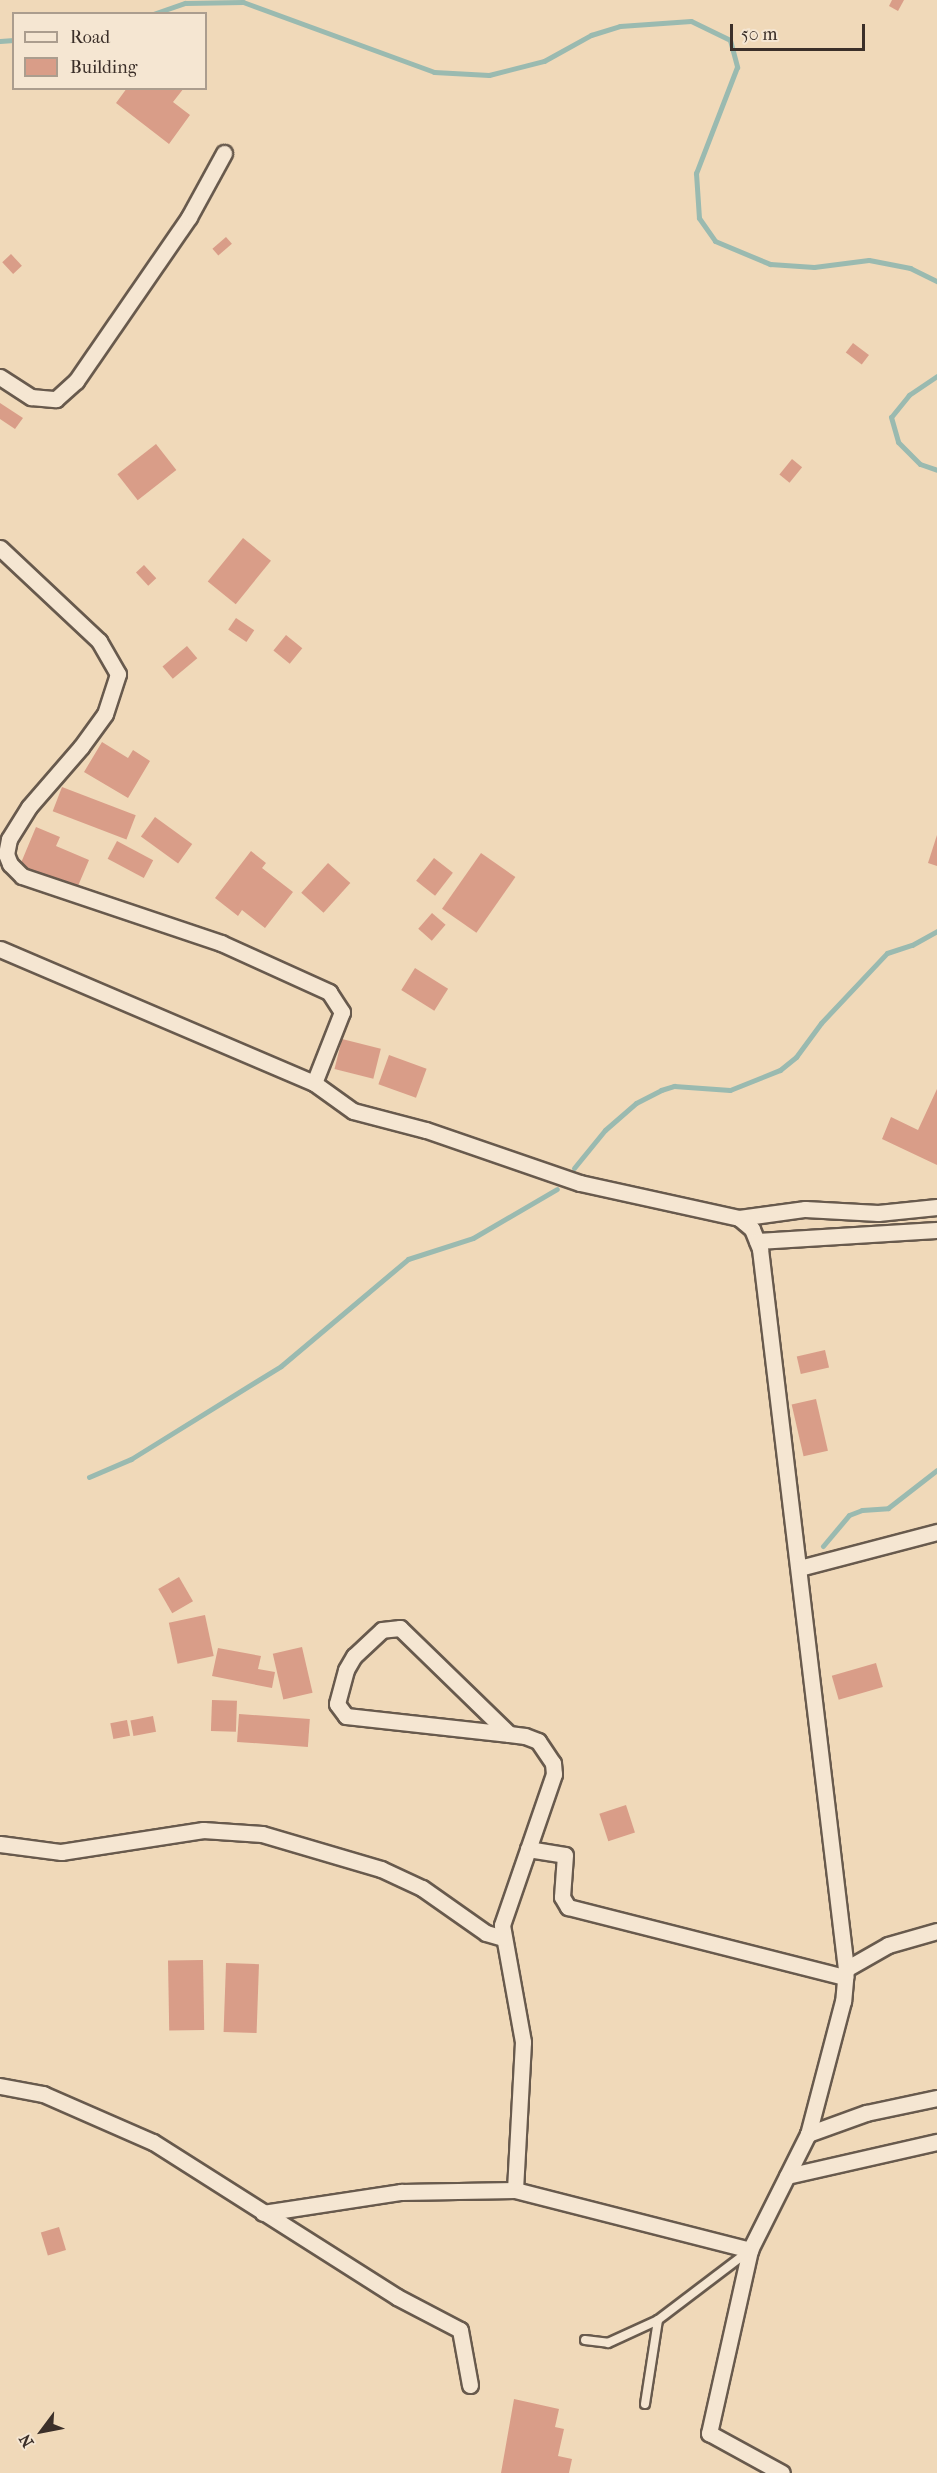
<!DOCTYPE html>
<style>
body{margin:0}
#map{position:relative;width:937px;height:2473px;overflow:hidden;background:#f0d9b9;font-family:"IM FELL French Canon",serif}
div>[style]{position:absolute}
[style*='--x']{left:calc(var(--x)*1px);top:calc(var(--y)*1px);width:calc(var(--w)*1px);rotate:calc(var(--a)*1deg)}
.stream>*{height:5px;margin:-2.5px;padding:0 2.5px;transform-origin:2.5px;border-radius:2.5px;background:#9abab0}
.building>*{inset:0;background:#d99d88;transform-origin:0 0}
.roads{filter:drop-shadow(2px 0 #685a4d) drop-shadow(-2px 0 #685a4d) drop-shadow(0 2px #685a4d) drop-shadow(0 -2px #685a4d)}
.lane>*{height:8px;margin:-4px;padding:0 4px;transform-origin:4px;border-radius:4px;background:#f5e6d2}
.street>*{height:15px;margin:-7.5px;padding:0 7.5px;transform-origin:7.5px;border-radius:7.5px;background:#f5e6d2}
span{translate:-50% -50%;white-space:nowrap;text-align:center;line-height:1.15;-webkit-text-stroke:6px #f5e6d2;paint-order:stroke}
.legend{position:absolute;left:12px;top:12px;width:195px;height:78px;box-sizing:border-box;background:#f5e6d2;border:2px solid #ab9d8e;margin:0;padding:8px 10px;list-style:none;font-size:18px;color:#3b2f29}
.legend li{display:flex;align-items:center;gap:12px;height:30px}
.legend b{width:30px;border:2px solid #ab9d8e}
.north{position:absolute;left:12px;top:2401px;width:60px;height:60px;-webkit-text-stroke:4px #f5e6d2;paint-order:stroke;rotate:238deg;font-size:16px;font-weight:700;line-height:24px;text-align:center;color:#3b2f29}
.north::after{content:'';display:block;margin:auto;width:21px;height:27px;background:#3b2f29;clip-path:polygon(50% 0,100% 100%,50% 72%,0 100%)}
.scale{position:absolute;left:730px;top:24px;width:135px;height:27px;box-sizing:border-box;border:3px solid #3b2f29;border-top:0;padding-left:8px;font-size:18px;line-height:21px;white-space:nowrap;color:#3b2f29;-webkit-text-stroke:4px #f5e6d2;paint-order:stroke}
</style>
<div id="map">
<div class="stream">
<div style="--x:153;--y:14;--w:34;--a:-19"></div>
<div style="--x:185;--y:3;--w:58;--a:-1"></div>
<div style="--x:243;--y:2;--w:203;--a:20.1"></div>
<div style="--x:434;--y:72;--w:55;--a:3.1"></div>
<div style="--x:489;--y:75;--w:57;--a:-14.3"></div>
<div style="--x:544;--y:61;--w:54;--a:-29"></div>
<div style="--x:591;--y:35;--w:30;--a:-17"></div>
<div style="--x:620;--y:26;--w:71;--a:-4"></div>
<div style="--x:691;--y:21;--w:43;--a:26"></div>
<div style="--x:730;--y:40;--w:28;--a:75"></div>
<div style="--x:737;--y:67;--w:114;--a:111.1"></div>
<div style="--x:696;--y:173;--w:45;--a:86.2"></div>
<div style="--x:699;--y:218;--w:28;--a:55"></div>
<div style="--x:715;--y:241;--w:60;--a:22.7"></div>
<div style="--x:770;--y:264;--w:44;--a:3.9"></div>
<div style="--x:814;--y:267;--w:55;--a:-7.3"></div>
<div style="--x:869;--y:260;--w:42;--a:11"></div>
<div style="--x:910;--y:268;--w:30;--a:26"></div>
<div style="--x:0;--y:41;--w:14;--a:-4"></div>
<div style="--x:937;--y:376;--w:34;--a:146"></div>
<div style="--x:909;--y:395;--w:28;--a:129"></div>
<div style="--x:891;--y:417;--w:26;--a:74"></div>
<div style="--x:898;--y:442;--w:31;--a:45"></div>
<div style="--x:920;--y:464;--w:18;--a:19"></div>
<div style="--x:574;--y:1168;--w:49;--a:-50.8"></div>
<div style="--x:605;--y:1130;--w:41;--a:-41.1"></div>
<div style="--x:636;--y:1103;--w:28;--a:-27"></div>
<div style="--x:661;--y:1090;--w:14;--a:-17"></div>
<div style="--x:674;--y:1086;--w:56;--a:4.1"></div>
<div style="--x:730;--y:1090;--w:54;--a:-21.8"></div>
<div style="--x:780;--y:1070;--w:21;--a:-39"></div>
<div style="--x:796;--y:1057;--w:42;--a:-53.7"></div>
<div style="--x:821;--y:1023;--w:96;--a:-46.7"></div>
<div style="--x:887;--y:953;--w:26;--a:-18"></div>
<div style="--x:912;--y:945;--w:29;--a:-29"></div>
<div style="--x:89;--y:1477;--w:46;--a:-23.2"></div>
<div style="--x:131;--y:1459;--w:176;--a:-31.8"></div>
<div style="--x:281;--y:1366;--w:166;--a:-40.1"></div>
<div style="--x:408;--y:1259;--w:68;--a:-17.9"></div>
<div style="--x:473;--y:1238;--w:97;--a:-30.3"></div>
<div style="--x:823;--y:1546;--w:40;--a:-50"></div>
<div style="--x:849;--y:1515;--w:14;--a:-21"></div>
<div style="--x:862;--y:1510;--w:26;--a:-4"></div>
<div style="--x:888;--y:1508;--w:62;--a:-37.8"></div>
</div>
<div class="building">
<div style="clip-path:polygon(892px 0,904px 0,898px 11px,889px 6px)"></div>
<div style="clip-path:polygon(127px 88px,184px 88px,173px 102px,190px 115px,169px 144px,116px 103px)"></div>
<div style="left:226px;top:237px;width:9px;height:18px;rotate:49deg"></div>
<div style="left:11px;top:254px;width:16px;height:12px;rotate:47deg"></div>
<div style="left:853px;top:343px;width:20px;height:12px;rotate:37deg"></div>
<div style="clip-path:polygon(0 403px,23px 418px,15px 429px,0 419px)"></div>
<div style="left:156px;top:444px;width:33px;height:49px;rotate:52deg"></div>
<div style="left:792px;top:459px;width:13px;height:20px;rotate:39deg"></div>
<div style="left:243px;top:538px;width:36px;height:56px;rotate:39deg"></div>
<div style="left:144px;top:565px;width:18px;height:11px;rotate:47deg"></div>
<div style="left:236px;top:618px;width:22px;height:14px;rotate:34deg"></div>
<div style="left:286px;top:635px;width:21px;height:20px;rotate:39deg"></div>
<div style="left:187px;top:646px;width:16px;height:32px;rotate:50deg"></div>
<div style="clip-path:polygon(102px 742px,128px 758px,133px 750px,150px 761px,128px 798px,84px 772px)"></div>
<div style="left:62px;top:787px;width:79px;height:26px;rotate:21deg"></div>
<div style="left:155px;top:817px;width:46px;height:24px;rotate:36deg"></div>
<div style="clip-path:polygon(36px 827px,60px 837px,56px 846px,89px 860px,75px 893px,18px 870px)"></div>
<div style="clip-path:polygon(937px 835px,937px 866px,928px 863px)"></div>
<div style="left:117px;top:841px;width:41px;height:20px;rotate:28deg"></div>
<div style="clip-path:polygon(251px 851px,266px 863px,262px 868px,293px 892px,265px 928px,242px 910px,238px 916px,215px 898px)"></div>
<div style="left:481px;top:853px;width:42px;height:68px;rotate:35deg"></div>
<div style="left:434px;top:858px;width:24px;height:29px;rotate:38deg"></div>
<div style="left:328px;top:863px;width:30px;height:40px;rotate:42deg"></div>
<div style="left:432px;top:913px;width:18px;height:21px;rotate:41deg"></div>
<div style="left:415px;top:968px;width:39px;height:26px;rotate:32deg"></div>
<div style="left:342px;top:1039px;width:40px;height:31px;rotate:14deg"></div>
<div style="left:389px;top:1055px;width:40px;height:31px;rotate:20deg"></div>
<div style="clip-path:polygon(937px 1089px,937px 1165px,882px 1139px,891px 1117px,918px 1130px)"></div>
<div style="left:825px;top:1350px;width:18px;height:29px;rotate:77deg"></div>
<div style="left:816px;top:1399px;width:53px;height:25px;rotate:77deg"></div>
<div style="left:179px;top:1577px;width:28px;height:24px;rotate:60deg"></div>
<div style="left:205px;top:1615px;width:42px;height:37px;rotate:78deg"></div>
<div style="left:302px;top:1647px;width:47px;height:30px;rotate:77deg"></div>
<div style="clip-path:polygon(218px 1648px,261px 1656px,258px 1669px,275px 1672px,272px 1688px,212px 1676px)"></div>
<div style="left:876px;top:1663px;width:25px;height:46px;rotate:74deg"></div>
<div style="left:212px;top:1700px;width:25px;height:31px;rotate:2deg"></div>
<div style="left:239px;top:1714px;width:71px;height:28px;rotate:4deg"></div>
<div style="left:153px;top:1716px;width:16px;height:23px;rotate:79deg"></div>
<div style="left:127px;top:1720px;width:16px;height:17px;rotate:79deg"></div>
<div style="left:626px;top:1805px;width:29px;height:28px;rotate:72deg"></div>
<div style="left:203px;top:1960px;width:70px;height:35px;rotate:89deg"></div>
<div style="left:226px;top:1963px;width:33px;height:69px;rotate:2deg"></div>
<div style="left:59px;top:2227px;width:24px;height:19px;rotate:73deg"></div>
<div style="clip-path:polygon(514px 2399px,559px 2409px,555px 2427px,564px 2429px,558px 2456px,572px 2459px,569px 2473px,501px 2473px)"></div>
</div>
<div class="roads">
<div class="lane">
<div style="--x:585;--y:2340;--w:23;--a:7"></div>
<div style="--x:608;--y:2343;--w:55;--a:-24.7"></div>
<div style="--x:645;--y:2404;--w:85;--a:-81.2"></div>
<div style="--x:658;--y:2320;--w:114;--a:-37.2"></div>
</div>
<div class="street">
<div style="--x:0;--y:377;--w:37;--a:33"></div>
<div style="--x:31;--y:397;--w:25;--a:5"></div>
<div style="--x:56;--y:399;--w:27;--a:-42"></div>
<div style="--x:76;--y:381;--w:199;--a:-55.4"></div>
<div style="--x:189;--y:217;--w:73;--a:-61.3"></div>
<div style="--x:0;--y:548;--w:136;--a:43.2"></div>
<div style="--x:99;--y:641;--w:38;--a:60"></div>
<div style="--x:118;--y:674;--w:42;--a:108"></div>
<div style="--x:105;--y:714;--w:41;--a:126"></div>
<div style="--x:81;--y:747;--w:79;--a:130.9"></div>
<div style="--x:29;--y:807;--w:38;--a:122"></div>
<div style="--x:9;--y:839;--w:15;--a:101"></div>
<div style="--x:6;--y:854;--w:11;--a:68"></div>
<div style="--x:10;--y:864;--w:17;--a:45"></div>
<div style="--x:22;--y:876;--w:210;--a:18.6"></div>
<div style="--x:221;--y:943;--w:119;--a:24.4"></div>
<div style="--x:329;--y:992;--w:24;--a:57"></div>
<div style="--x:342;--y:1012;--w:76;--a:111.5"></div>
<div style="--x:314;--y:1083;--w:48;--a:35.7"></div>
<div style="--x:353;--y:1111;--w:75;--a:14.6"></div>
<div style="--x:426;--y:1130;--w:163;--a:19"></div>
<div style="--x:580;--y:1183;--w:163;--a:12.4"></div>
<div style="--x:739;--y:1218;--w:17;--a:40"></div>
<div style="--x:752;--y:1229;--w:22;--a:68"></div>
<div style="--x:760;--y:1249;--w:725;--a:83.19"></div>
<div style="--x:846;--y:1969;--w:32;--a:95"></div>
<div style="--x:843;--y:2001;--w:138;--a:104.7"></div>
<div style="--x:808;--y:2134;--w:130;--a:116.6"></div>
<div style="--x:750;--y:2250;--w:188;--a:102.6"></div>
<div style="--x:709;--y:2433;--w:83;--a:28.7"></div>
<div style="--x:0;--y:949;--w:341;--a:23.1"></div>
<div style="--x:739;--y:1218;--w:67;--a:-7.8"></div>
<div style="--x:805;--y:1209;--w:73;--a:3.1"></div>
<div style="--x:878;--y:1213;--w:59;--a:-5.8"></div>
<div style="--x:757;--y:1241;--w:180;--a:-3.5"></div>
<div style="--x:799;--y:1568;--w:143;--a:-14.6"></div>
<div style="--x:509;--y:1734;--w:152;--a:-135.8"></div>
<div style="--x:400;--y:1628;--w:18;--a:174"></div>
<div style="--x:382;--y:1630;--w:38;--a:137"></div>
<div style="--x:354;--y:1656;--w:16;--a:120"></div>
<div style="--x:346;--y:1670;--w:35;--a:105"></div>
<div style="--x:337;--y:1704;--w:15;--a:53"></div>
<div style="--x:346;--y:1716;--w:164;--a:6.3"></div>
<div style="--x:509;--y:1734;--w:16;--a:7"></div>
<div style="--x:525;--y:1736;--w:14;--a:21"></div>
<div style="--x:538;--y:1741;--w:27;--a:56"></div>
<div style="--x:553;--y:1763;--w:11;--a:85"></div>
<div style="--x:554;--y:1774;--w:160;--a:109"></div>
<div style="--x:502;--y:1925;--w:119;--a:79.8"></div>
<div style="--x:523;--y:2042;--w:148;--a:93.1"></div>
<div style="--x:0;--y:1844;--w:62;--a:7.5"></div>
<div style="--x:61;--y:1852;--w:144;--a:-8.8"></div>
<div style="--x:203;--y:1830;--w:59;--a:3.9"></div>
<div style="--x:262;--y:1834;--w:124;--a:16.4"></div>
<div style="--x:381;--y:1869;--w:45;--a:24.9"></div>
<div style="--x:422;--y:1888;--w:78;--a:35.1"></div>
<div style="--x:486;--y:1933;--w:18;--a:16"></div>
<div style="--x:528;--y:1849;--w:37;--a:9"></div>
<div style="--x:565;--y:1855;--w:42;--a:94.1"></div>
<div style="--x:562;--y:1897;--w:12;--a:59"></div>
<div style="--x:568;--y:1907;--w:286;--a:14.2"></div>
<div style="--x:846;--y:1969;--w:48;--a:-29.7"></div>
<div style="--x:888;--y:1945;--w:51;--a:-15.9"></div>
<div style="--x:0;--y:2086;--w:44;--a:10.5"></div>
<div style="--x:43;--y:2094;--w:120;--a:23.6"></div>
<div style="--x:153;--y:2142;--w:289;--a:32.4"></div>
<div style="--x:397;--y:2297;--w:71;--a:27.6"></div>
<div style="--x:460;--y:2330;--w:56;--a:79.7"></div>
<div style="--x:808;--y:2134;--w:62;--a:-19.9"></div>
<div style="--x:866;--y:2113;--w:73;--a:-11.9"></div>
<div style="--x:787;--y:2176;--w:154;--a:-12.8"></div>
<div style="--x:263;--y:2213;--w:140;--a:-8.7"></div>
<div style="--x:401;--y:2192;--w:114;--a:-1"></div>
<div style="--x:515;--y:2190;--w:243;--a:14.3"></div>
</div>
</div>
<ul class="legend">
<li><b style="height:8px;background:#f5e6d2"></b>Road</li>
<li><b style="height:16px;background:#d99d88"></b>Building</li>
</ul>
<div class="north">N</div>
<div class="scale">50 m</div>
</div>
